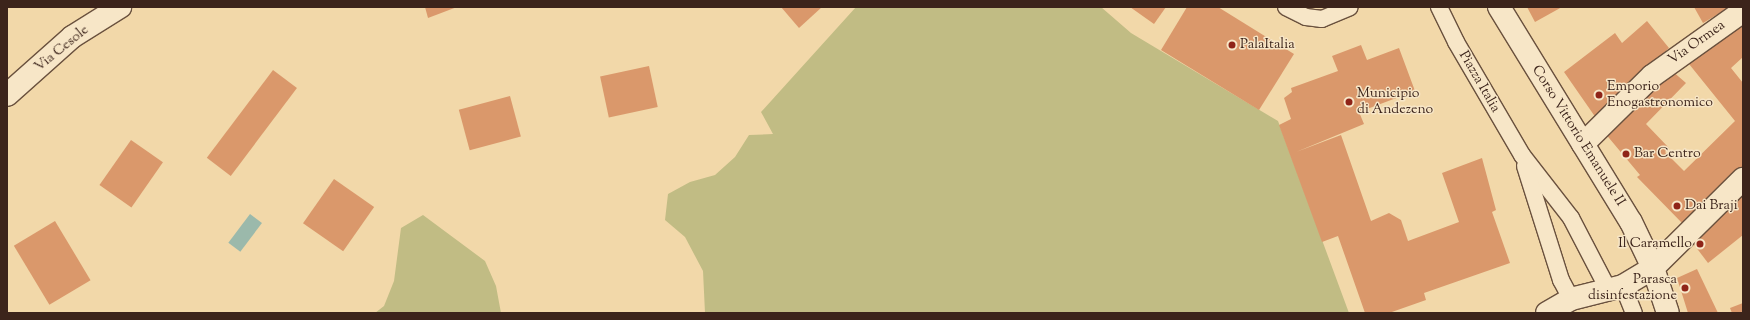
<!DOCTYPE html>
<style>
body{margin:0}
#map{position:relative;width:1750px;height:320px;overflow:hidden;background:#f2d8a9;font-family:"Sorts Mill Goudy",serif}
div>[style]{position:absolute}
[style*='--x']{left:calc(var(--x)*1px);top:calc(var(--y)*1px);width:calc(var(--w)*1px);rotate:calc(var(--a)*1deg)}
.green>*{inset:0;background:#c1bc84}
.water>*{inset:0;background:#9bb9ab;transform-origin:0 0}
.building>*{inset:0;background:#da986b;transform-origin:0 0}
.roads{filter:drop-shadow(1px 0 #6a513e) drop-shadow(-1px 0 #6a513e) drop-shadow(0 1px #6a513e) drop-shadow(0 -1px #6a513e)}
.service>*{height:16px;margin:-8px;padding:0 8px;transform-origin:8px;border-radius:8px;background:#f7e6c7}
.minor>*{height:22px;margin:-11px;padding:0 11px;transform-origin:11px;border-radius:11px;background:#f7e6c7}
.secondary>*{height:22px;margin:-11px;padding:0 11px;transform-origin:11px;border-radius:11px;background:#f7e6c7}
.dots>*{width:11px;height:11px;translate:-50% -50%;box-sizing:border-box;border:2px solid #f7e6c7;border-radius:50%}
span{translate:-50% -50%;white-space:nowrap;text-align:center;line-height:1.15;-webkit-text-stroke:3px #f7e6c7;paint-order:stroke}
.street-label{font-size:14px;color:#3c241b}
.poi-label{font-size:14px;color:#3c241b}
.left{translate:0 -50%;text-align:left}
.right{translate:-100% -50%;text-align:right}
.frame{position:absolute;inset:0;border:8px solid #3c241b;pointer-events:none}
</style>
<div id="map">
<div class="green">
<div style="clip-path:polygon(856px 7px,1101px 7px,1131px 33px,1278px 121px,1349px 313px,705px 313px,703px 271px,685px 237px,665px 220px,668px 194px,690px 182px,715px 175px,735px 157px,749px 135px,773px 134px,761px 112px)"></div>
<div style="clip-path:polygon(423px 215px,485px 261px,496px 286px,501px 313px,375px 313px,384px 306px,394px 281px,401px 228px)"></div>
</div>
<div class="water">
<div style="left:250px;top:214px;width:15px;height:36px;rotate:37deg"></div>
</div>
<div class="building">
<div style="clip-path:polygon(425px 7px,457px 7px,428px 18px)"></div>
<div style="clip-path:polygon(781px 7px,822px 7px,799px 28px)"></div>
<div style="clip-path:polygon(1130px 7px,1166px 7px,1154px 24px)"></div>
<div style="clip-path:polygon(1187px 7px,1218px 7px,1294px 54px,1259px 110px,1161px 50px)"></div>
<div style="clip-path:polygon(1527px 7px,1562px 7px,1535px 22px)"></div>
<div style="clip-path:polygon(1694px 7px,1730px 7px,1703px 23px)"></div>
<div style="clip-path:polygon(1743px 20px,1743px 57px,1731px 68px,1743px 83px,1743px 167px,1684px 225px,1637px 177px,1640px 175px,1604px 132px,1671px 70px,1686px 83px,1646px 124px,1669px 148px,1665px 152px,1684px 171px,1735px 121px,1685px 59px)"></div>
<div style="clip-path:polygon(1647px 21px,1669px 48px,1596px 118px,1564px 72px,1615px 33px,1622px 43px)"></div>
<div style="clip-path:polygon(1361px 45px,1367px 60px,1399px 48px,1415px 91px,1359px 112px,1364px 124px,1296px 152px,1341px 135px,1371px 221px,1389px 213px,1401px 220px,1408px 241px,1459px 222px,1442px 173px,1482px 158px,1496px 210px,1492px 212px,1510px 263px,1424px 293px,1426px 300px,1389px 313px,1365px 313px,1338px 236px,1322px 242px,1279px 125px,1291px 119px,1284px 98px,1292px 92px,1291px 88px,1338px 71px,1332px 56px)"></div>
<div style="left:649px;top:66px;width:42px;height:50px;rotate:78deg"></div>
<div style="left:273px;top:70px;width:30px;height:110px;rotate:37deg"></div>
<div style="left:510px;top:96px;width:42px;height:53px;rotate:75deg"></div>
<div style="left:131px;top:140px;width:39px;height:55px;rotate:35deg"></div>
<div style="left:334px;top:179px;width:49px;height:54px;rotate:35deg"></div>
<div style="clip-path:polygon(1743px 196px,1743px 235px,1708px 263px,1692px 242px)"></div>
<div style="left:55px;top:221px;width:69px;height:48px;rotate:59deg"></div>
<div style="clip-path:polygon(1697px 269px,1718px 313px,1688px 313px,1677px 278px)"></div>
<div style="clip-path:polygon(1743px 303px,1743px 313px,1732px 313px,1730px 308px)"></div>
</div>
<div class="roads">
<div class="service">
<div style="--x:1286;--y:7;--w:22;--a:27"></div>
<div style="--x:1306;--y:17;--w:16;--a:7"></div>
<div style="--x:1322;--y:19;--w:30;--a:-23"></div>
<div style="--x:1439;--y:7;--w:39;--a:64"></div>
<div style="--x:1456;--y:42;--w:131;--a:59.7"></div>
<div style="--x:1522;--y:155;--w:80;--a:52.1"></div>
<div style="--x:1571;--y:218;--w:82;--a:62.5"></div>
<div style="--x:1525;--y:166;--w:120;--a:72.5"></div>
<div style="--x:1561;--y:280;--w:21;--a:62"></div>
<div style="--x:1623;--y:286;--w:29;--a:68"></div>
</div>
<div class="minor">
<div style="--x:7;--y:95;--w:87;--a:-41.7"></div>
<div style="--x:72;--y:37;--w:57;--a:-32"></div>
<div style="--x:1583;--y:144;--w:97;--a:-44.6"></div>
<div style="--x:1652;--y:76;--w:112;--a:-35.5"></div>
<div style="--x:1547;--y:313;--w:28;--a:-30"></div>
<div style="--x:1571;--y:299;--w:54;--a:-14"></div>
<div style="--x:1623;--y:286;--w:35;--a:-31"></div>
<div style="--x:1653;--y:268;--w:127;--a:-44.7"></div>
</div>
<div class="secondary">
<div style="--x:1499;--y:7;--w:252;--a:58.5"></div>
<div style="--x:1631;--y:222;--w:51;--a:64.4"></div>
<div style="--x:1653;--y:268;--w:47;--a:71.6"></div>
</div>
</div>
<div class="dots">
<div style="left:1232px;top:45px;background:#8f2418"></div>
<div style="left:1599px;top:95px;background:#8f2418"></div>
<div style="left:1349px;top:102px;background:#8f2418"></div>
<div style="left:1626px;top:154px;background:#8f2418"></div>
<div style="left:1677px;top:206px;background:#8f2418"></div>
<div style="left:1700px;top:244px;background:#8f2418"></div>
<div style="left:1685px;top:288px;background:#8f2418"></div>
</div>
<div class="street-label">
<span style="left:1697px;top:43px;rotate:-35deg">Via Ormea</span>
<span style="left:62px;top:49px;rotate:-39deg">Via Cesole</span>
<span style="left:1479px;top:82px;rotate:60deg">Piazza Italia</span>
<span style="left:1578px;top:136px;rotate:58deg">Corso Vittorio Emanuele II</span>
</div>
<div class="poi-label">
<span class="left" style="left:1240px;top:45px">PalaItalia</span>
<span class="left" style="left:1607px;top:95px">Emporio<br>Enogastronomico</span>
<span class="left" style="left:1357px;top:102px">Municipio<br>di Andezeno</span>
<span class="left" style="left:1634px;top:154px">Bar Centro</span>
<span class="left" style="left:1685px;top:206px">Dai Braji</span>
<span class="right" style="left:1692px;top:244px">Il Caramello</span>
<span class="right" style="left:1677px;top:288px">Parasca<br>disinfestazione</span>
</div>
<div class="frame"></div>
</div>
